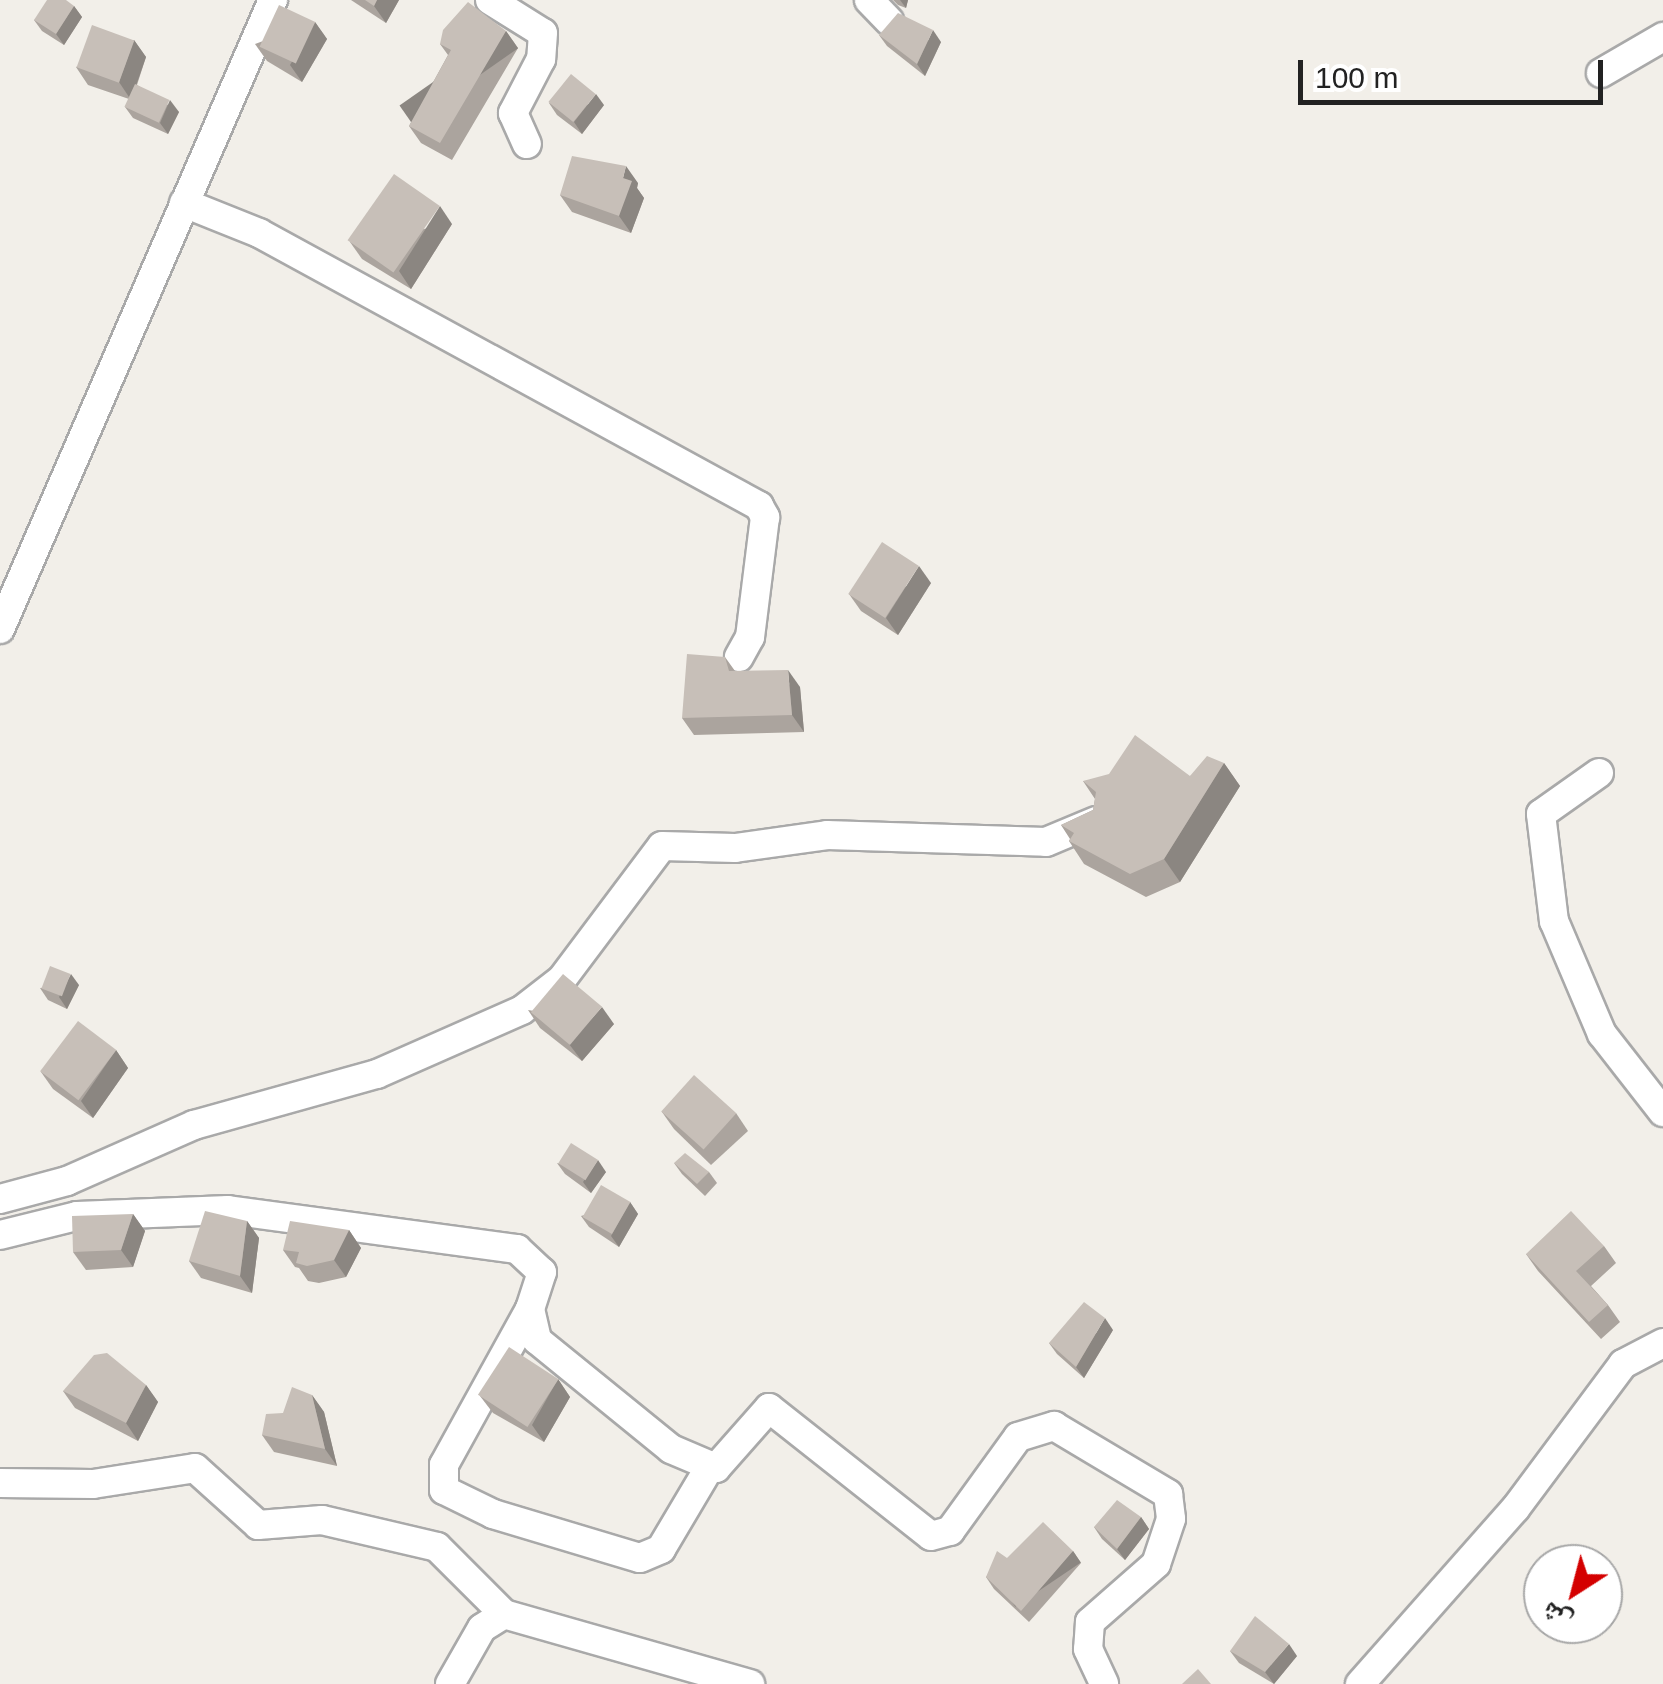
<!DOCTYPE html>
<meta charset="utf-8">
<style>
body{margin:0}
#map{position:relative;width:1663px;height:1684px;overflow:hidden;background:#f2efe9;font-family:Helvetica,"Noto Naskh Arabic",sans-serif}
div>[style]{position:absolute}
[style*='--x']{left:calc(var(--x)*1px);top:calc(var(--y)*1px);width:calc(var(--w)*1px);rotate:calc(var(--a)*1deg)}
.roads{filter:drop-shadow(2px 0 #a9a9a9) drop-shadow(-2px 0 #a9a9a9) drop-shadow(0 2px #a9a9a9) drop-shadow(0 -2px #a9a9a9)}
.minor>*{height:28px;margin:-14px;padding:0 14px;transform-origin:14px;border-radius:14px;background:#fff}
.wall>*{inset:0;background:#aba49e}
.shaded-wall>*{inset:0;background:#8b8681;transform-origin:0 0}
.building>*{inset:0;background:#c7bfb8;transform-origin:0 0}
span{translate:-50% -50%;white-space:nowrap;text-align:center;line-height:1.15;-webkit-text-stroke:8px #fff;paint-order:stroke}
.north{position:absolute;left:1523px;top:1544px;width:100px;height:100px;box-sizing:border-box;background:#fff;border:2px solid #a7a7a7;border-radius:50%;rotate:216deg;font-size:28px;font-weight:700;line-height:40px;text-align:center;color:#222}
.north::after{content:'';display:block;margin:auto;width:35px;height:45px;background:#d40000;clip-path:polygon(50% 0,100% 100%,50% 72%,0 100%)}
.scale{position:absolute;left:1298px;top:60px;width:305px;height:45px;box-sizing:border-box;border:5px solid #222;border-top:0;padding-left:12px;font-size:30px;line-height:35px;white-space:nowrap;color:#222;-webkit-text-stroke:8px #fff;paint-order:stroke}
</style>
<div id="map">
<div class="roads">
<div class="minor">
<div style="--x:490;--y:0;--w:62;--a:31.9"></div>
<div style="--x:543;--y:33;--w:26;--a:94"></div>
<div style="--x:541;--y:59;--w:61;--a:117.4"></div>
<div style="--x:513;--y:113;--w:34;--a:66"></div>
<div style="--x:869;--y:0;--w:29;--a:46"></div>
<div style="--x:1601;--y:73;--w:72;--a:-30.1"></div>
<div style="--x:184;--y:203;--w:81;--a:21.8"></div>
<div style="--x:259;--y:233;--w:570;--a:28.63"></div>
<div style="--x:759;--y:506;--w:13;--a:61"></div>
<div style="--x:765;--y:517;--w:121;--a:97.1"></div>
<div style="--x:750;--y:637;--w:23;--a:119"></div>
<div style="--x:0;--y:629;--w:686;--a:-66.54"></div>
<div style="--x:1599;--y:773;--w:71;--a:144.7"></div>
<div style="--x:1541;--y:814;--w:108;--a:83.1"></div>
<div style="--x:1554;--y:921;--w:123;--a:67"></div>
<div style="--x:1602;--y:1034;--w:99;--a:52"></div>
<div style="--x:0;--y:1199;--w:69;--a:-15"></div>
<div style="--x:67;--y:1181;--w:139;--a:-23.8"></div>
<div style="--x:194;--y:1125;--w:190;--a:-15.6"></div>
<div style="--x:377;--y:1074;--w:158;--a:-23.8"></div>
<div style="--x:522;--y:1010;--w:51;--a:-37.8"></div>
<div style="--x:562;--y:979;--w:166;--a:-53.1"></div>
<div style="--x:662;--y:846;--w:73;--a:1.6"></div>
<div style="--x:735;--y:848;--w:93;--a:-8"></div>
<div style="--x:827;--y:835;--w:219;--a:1.8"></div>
<div style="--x:1046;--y:842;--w:54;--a:-22.8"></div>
<div style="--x:0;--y:1235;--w:79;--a:-13.9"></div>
<div style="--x:77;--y:1216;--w:151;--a:-2.3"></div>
<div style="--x:228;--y:1210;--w:292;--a:7.7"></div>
<div style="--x:517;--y:1249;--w:34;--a:43"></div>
<div style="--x:542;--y:1272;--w:39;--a:108"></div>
<div style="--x:530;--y:1309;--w:32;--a:77"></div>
<div style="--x:537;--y:1340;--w:173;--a:39.1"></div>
<div style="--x:671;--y:1449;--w:49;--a:22.9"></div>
<div style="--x:716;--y:1468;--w:80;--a:-48.5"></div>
<div style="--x:769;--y:1408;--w:206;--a:38.3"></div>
<div style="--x:931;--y:1536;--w:20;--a:-15"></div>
<div style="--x:950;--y:1531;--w:116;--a:-54.1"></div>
<div style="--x:1018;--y:1437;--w:38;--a:-17"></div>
<div style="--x:1054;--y:1426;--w:133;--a:30.8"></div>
<div style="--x:1168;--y:1494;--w:25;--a:83"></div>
<div style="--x:1171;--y:1519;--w:47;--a:108.4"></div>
<div style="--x:1156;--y:1564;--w:88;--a:138.7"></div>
<div style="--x:1090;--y:1622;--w:27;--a:94"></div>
<div style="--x:1088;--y:1649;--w:38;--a:65"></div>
<div style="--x:530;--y:1309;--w:178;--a:118.9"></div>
<div style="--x:444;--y:1465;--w:25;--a:90"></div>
<div style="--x:444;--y:1490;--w:55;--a:26.1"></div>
<div style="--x:493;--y:1514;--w:153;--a:16.7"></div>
<div style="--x:640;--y:1558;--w:23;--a:-23"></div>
<div style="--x:661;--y:1549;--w:94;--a:-59.3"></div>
<div style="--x:0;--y:1483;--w:93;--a:0.6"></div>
<div style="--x:93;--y:1484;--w:103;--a:-8.9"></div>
<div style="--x:195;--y:1468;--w:85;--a:42.1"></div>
<div style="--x:258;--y:1525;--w:64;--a:-4.5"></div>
<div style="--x:322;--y:1520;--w:118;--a:13.2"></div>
<div style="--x:437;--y:1547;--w:95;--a:45"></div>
<div style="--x:450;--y:1684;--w:64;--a:-60.3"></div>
<div style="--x:482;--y:1628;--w:26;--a:-32"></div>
<div style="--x:504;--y:1614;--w:256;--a:15.9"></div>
<div style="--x:1360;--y:1684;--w:234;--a:-48.5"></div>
<div style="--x:1515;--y:1509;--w:181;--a:-53.3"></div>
<div style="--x:1623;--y:1364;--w:45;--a:-27.7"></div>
</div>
</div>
<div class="wall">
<div style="clip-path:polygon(351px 0,399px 0,386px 23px)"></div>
<div style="clip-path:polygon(893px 0,908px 0,906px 8px,898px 5px)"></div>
<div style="clip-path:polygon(74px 6px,82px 17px,64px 45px,42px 31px,34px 20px)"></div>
<div style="clip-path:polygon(315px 22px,327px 39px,302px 82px,267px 61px,255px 44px)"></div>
<div style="clip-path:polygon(506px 31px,518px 48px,452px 160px,421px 143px,409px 126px,448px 55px,440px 44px)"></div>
<div style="clip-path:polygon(879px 35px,941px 42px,925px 76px,887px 46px)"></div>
<div style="clip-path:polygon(134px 40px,146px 57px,137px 85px,179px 112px,168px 134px,133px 118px,125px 107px,129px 99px,88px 85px,76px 67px)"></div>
<div style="clip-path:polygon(549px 103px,604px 105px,582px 134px,557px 115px)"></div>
<div style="clip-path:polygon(638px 183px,637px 188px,644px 198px,631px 233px,572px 212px,560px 195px)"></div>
<div style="clip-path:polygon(452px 224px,411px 289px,362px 259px,350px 242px)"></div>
<div style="clip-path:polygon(931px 583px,898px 635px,861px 611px,849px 594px)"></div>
<div style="clip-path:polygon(725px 657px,735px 671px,800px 687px,804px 732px,694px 735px,682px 718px)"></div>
<div style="clip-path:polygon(1224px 763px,1240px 786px,1180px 882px,1146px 897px,1084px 864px,1069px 841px,1070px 839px,1061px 825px,1093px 810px,1095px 799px,1083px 781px,1190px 776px)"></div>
<div style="clip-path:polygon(79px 985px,67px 1009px,48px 1000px,40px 988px)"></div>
<div style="clip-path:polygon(528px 1010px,614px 1024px,582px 1061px,540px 1028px)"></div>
<div style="clip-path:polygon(116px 1050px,128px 1068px,93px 1118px,53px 1089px,41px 1072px)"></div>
<div style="clip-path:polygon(662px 1112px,736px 1113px,748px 1131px,711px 1165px,674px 1129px)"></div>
<div style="clip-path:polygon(557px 1163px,606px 1172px,591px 1193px,565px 1174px)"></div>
<div style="clip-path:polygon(674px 1163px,709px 1172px,717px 1183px,705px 1196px,682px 1174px)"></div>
<div style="clip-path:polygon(630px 1202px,638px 1214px,619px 1247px,589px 1227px,581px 1216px)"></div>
<div style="clip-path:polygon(133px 1214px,145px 1231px,133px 1267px,86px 1270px,73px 1252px)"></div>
<div style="clip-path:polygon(247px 1221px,259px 1238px,252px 1293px,201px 1278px,189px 1261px)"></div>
<div style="clip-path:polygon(349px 1230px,361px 1248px,346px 1277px,319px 1283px,308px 1281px,299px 1268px,295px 1267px,283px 1250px)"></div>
<div style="clip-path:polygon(1604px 1246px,1616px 1263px,1591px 1286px,1608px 1305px,1620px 1322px,1601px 1339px,1538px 1271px,1526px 1254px)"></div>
<div style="clip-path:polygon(1113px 1330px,1084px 1378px,1057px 1354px,1049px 1343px)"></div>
<div style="clip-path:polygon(558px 1379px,570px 1397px,544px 1442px,493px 1413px,480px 1396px)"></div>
<div style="clip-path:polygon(146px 1385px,158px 1402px,138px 1441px,75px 1408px,63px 1391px)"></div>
<div style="clip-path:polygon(312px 1395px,324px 1412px,337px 1466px,274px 1452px,262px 1435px)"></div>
<div style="clip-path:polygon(1141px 1517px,1149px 1529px,1125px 1560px,1102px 1539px,1094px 1527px)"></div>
<div style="clip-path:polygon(1073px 1551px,1081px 1563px,1029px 1622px,994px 1589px,986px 1577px,1007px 1558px)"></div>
<div style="clip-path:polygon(1230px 1651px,1297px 1656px,1274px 1684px,1239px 1663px)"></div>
</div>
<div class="shaded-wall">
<div style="clip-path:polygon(377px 0,399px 0,386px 23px,374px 6px)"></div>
<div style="clip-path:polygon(900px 0,908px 0,906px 8px)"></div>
<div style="clip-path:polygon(74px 6px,82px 17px,64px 45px,56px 34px)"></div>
<div style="clip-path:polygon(315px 22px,327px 39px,302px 82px,290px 65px)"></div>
<div style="clip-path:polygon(933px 30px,941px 42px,925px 76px,917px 64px)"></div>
<div style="left:506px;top:31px;width:21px;height:130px;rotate:55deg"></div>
<div style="clip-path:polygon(134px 40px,146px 57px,131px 100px,119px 82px)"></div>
<div style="clip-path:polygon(596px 94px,604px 105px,582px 134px,574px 122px)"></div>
<div style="clip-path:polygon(170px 100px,179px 112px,168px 134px,160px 123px)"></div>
<div style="clip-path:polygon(626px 166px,638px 183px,637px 188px,644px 198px,631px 233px,619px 216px,623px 178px)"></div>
<div style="clip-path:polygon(440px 206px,452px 224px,411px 289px,399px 271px)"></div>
<div style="clip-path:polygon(919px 566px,931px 583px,898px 635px,886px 618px)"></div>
<div style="clip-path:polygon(788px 670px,800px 687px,804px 732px,792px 715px)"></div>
<div style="clip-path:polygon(1224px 763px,1240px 786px,1180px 882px,1164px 859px)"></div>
<div style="clip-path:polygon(71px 974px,79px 985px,67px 1009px,59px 997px)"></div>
<div style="clip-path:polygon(602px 1007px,614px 1024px,582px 1061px,569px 1044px)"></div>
<div style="clip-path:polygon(116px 1050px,128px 1068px,93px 1118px,81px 1101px)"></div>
<div style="clip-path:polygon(598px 1160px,606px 1172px,591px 1193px,583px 1182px)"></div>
<div style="clip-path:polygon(630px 1202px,638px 1214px,619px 1247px,611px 1236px)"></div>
<div style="clip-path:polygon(133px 1214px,145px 1231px,133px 1267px,121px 1250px)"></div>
<div style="clip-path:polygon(247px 1221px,259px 1238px,252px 1293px,240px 1276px)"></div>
<div style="clip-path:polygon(349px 1230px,361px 1248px,346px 1277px,334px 1260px)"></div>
<div style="clip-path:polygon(1105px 1318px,1113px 1330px,1084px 1378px,1076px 1367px)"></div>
<div style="clip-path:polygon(558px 1379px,570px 1397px,544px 1442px,532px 1425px)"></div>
<div style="clip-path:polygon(146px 1385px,158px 1402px,138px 1441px,126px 1423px)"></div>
<div style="clip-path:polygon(312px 1395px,324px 1412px,337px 1466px,325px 1449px)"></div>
<div style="clip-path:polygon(1141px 1517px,1149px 1529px,1125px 1560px,1117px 1549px)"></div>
<div style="left:1073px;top:1551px;width:14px;height:79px;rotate:56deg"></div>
<div style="clip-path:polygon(1289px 1644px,1297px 1656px,1274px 1684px,1265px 1672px)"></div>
</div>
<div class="building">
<div style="clip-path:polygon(47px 0,66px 0,74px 6px,56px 34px,34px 20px)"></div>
<div style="clip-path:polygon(365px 0,377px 0,374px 6px)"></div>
<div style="clip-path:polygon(468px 2px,506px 31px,440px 143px,409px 126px,451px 50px,440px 44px,443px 30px)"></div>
<div style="left:279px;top:5px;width:40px;height:46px;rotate:25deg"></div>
<div style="clip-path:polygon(898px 13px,933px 30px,917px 64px,879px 35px)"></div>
<div style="left:92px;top:25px;width:45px;height:45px;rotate:20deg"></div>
<div style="left:571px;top:74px;width:32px;height:36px;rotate:39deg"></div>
<div style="left:135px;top:84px;width:38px;height:25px;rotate:25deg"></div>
<div style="clip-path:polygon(572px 156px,626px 166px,623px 178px,632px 181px,619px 216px,560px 195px)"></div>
<div style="left:394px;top:174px;width:56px;height:81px;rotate:35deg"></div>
<div style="left:882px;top:542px;width:44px;height:62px;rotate:33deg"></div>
<div style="clip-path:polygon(687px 654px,725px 657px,729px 671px,788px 670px,792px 715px,682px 718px)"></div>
<div style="clip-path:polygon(1135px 735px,1190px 776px,1207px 756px,1224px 763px,1164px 859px,1130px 874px,1069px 841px,1074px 833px,1061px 825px,1093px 810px,1096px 792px,1083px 781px,1109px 774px)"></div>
<div style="left:50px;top:966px;width:22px;height:24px;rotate:21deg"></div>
<div style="left:563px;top:974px;width:51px;height:50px;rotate:40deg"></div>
<div style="left:78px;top:1021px;width:48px;height:63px;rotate:37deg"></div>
<div style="left:694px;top:1075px;width:57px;height:49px;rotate:42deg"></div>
<div style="left:571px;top:1143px;width:32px;height:24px;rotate:32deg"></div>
<div style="clip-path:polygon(685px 1153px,709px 1172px,697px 1184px,674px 1163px)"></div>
<div style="left:601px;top:1185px;width:34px;height:37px;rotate:30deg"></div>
<div style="clip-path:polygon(205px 1211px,247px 1221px,240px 1276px,189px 1261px)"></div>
<div style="clip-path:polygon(1571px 1211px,1604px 1246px,1576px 1271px,1608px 1305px,1589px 1322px,1526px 1254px)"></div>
<div style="clip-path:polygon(133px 1214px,121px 1250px,73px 1252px,72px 1216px)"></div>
<div style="clip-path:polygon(290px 1221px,349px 1230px,334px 1260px,307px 1266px,296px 1263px,299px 1252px,283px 1250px)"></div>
<div style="clip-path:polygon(1084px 1302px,1105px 1318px,1076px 1367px,1049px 1343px)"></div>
<div style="left:509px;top:1347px;width:59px;height:57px;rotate:33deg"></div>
<div style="clip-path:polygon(107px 1353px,146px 1385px,126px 1423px,63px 1391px,94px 1355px)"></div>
<div style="clip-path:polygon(292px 1387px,312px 1395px,325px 1449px,262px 1435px,266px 1414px,283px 1413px)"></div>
<div style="clip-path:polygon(1117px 1500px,1141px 1517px,1117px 1549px,1094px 1527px)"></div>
<div style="clip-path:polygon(1043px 1522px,1073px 1551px,1021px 1611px,986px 1577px,997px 1551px,1007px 1558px)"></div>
<div style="clip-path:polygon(1255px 1616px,1289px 1644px,1265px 1672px,1230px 1651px)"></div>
<div style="clip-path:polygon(1198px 1669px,1211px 1684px,1182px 1684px)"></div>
</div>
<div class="north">ش</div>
<div class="scale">100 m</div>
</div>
